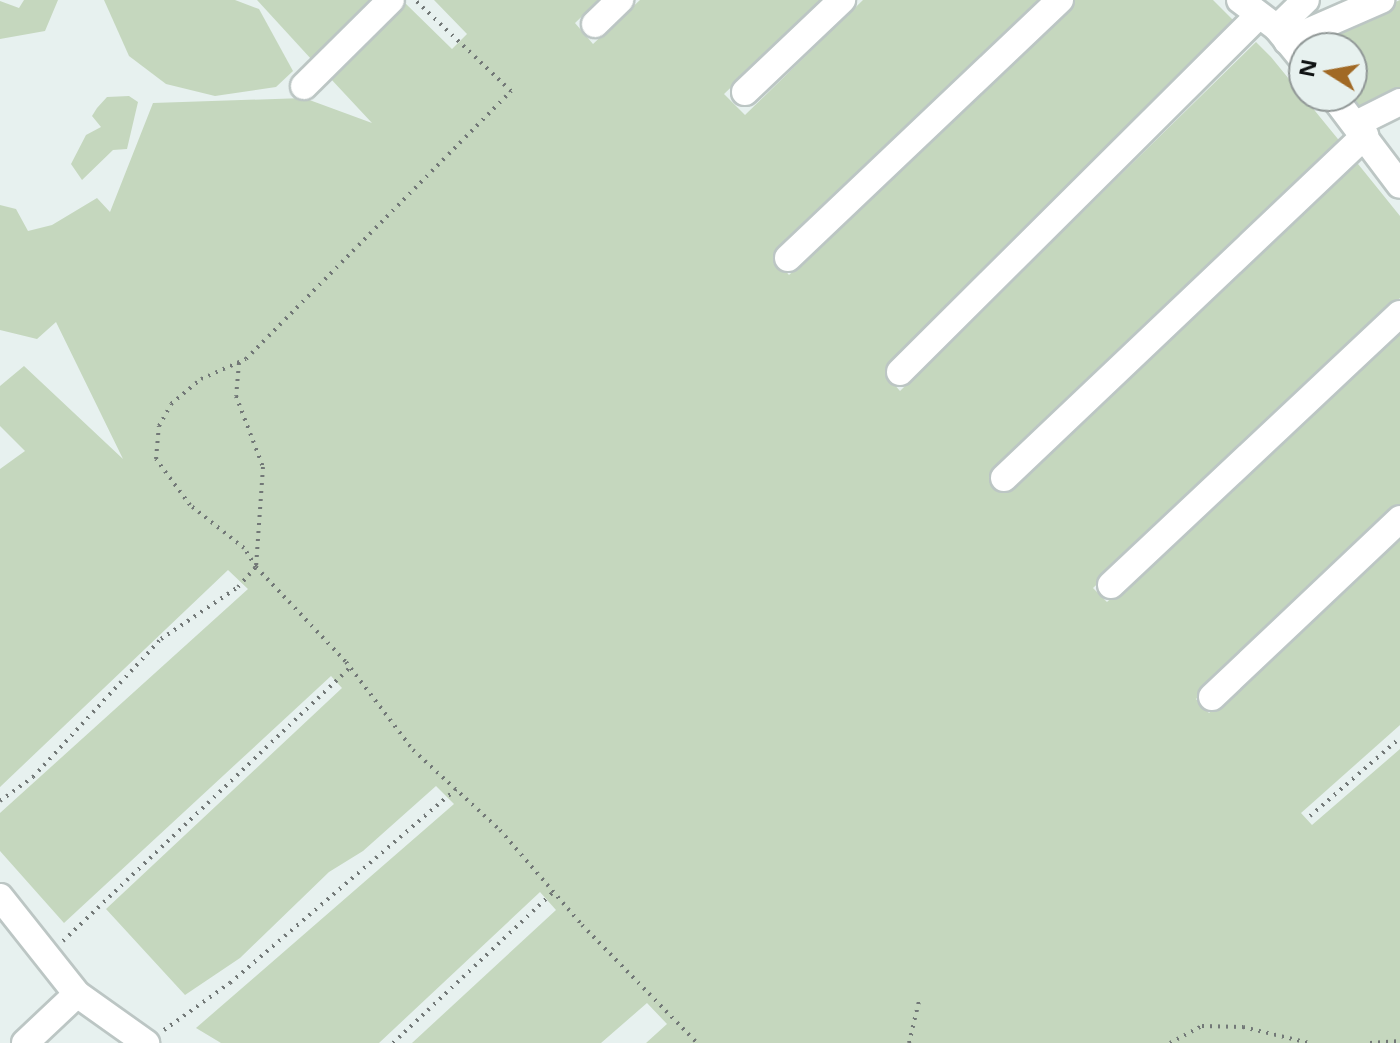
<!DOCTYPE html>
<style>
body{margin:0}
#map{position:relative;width:1400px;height:1043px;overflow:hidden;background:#e7f1ef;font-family:"Noto Sans",sans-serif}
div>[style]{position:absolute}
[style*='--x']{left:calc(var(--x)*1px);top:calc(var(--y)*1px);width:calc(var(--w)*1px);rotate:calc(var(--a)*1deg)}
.green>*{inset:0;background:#c5d7be}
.path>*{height:4px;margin-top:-2px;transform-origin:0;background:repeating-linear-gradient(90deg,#727877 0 2px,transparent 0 8px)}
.roads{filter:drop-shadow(2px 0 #bcc6c4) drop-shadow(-2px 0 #bcc6c4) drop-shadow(0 2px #bcc6c4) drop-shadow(0 -2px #bcc6c4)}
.minor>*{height:26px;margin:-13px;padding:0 13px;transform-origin:13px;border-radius:13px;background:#fff}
span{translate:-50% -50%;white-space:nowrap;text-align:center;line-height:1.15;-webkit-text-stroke:7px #e7f1ef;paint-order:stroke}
.north{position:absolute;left:1288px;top:32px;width:80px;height:80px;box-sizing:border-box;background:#e7f1ef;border:2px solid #919897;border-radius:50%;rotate:281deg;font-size:22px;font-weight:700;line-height:32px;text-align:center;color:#0f1212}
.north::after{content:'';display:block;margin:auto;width:28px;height:36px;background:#a16925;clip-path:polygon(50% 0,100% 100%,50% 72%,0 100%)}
</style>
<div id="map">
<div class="green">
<div style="clip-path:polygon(24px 0,58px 0,45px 31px,0 39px,0 1px,19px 8px)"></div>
<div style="clip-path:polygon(104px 0,235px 0,259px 9px,293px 71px,276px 87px,215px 96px,166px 84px,129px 56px)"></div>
<div style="clip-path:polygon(257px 0,381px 0,312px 60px)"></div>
<div style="clip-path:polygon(434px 0,599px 0,575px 23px,593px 44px,640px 0,822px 0,724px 94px,745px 115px,863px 0,1040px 0,774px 258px,789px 275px,1075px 0,1213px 0,1236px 23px,885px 374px,900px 391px,1256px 42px,1271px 57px,1342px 144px,990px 479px,1002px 492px,1354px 159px,1400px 216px,1400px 298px,1093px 588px,1107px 602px,1400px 325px,1400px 507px,1196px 699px,1209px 713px,1400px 538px,1400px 725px,1301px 813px,1312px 825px,1400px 749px,1400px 1043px,646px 1043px,667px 1024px,647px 1003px,601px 1043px,412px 1043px,556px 910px,540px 892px,379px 1043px,221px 1043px,196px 1028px,454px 804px,436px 786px,363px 851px,329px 872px,240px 958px,185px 995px,106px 909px,342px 688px,331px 676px,64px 923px,0 851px,0 813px,248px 589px,228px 570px,0 787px,0 469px,25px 451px,0 426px,0 386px,24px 366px,123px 459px,56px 322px,37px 339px,0 330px,0 205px,16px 209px,28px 231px,52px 225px,97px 198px,110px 212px,153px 103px,304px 98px,372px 123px,330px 78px,404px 2px,452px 49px,467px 34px)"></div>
<div style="clip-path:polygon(1400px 0,1400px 93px,1363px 111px,1349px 96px,1352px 48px,1301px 43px)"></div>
<div style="clip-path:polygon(129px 96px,138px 102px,127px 149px,113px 150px,82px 180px,71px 164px,86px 135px,101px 127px,92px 116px,97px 108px,107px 97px)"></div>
</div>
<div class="path">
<div style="--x:239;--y:363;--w:33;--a:95"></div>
<div style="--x:236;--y:396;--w:76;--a:69.2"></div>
<div style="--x:263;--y:467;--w:100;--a:94"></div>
<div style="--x:256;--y:567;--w:131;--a:46.5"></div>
<div style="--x:346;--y:662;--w:111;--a:52.7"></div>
<div style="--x:413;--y:750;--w:118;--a:42.6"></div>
<div style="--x:500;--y:830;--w:125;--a:49.2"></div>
<div style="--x:582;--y:925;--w:165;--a:45.7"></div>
<div style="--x:0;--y:801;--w:41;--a:-36"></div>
<div style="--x:33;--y:777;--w:188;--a:-47.2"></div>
<div style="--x:161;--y:639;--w:93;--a:-34"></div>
<div style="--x:238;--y:587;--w:27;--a:-48"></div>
<div style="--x:256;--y:567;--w:22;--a:-122"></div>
<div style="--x:244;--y:548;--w:69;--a:-141.5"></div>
<div style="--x:190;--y:505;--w:57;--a:-126.5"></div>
<div style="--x:156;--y:459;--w:33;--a:-85"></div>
<div style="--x:159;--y:426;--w:25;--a:-61"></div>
<div style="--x:171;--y:404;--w:39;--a:-40"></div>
<div style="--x:201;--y:379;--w:49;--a:-24"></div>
<div style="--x:246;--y:359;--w:377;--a:-45.3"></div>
<div style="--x:511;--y:91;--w:132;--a:-136.5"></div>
<div style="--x:1310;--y:816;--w:119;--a:-40.9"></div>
<div style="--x:63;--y:941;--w:398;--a:-43.6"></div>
<div style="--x:164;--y:1030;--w:81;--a:-35.5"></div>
<div style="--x:230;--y:983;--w:298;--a:-40.6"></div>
<div style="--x:393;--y:1043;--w:220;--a:-43.3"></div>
<div style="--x:909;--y:1043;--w:43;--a:-76.6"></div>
<div style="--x:1170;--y:1043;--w:36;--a:-28"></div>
<div style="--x:1202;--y:1026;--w:41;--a:1.4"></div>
<div style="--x:1243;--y:1027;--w:68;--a:13.6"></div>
<div style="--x:1370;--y:1043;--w:30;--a:-4"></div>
</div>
<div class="roads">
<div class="minor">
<div style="--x:1240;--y:0;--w:46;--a:37.1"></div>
<div style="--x:1277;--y:28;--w:43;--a:50.7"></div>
<div style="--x:595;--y:24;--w:35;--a:-44"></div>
<div style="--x:1277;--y:28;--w:40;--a:-44"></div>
<div style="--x:1287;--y:41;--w:103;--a:-23.6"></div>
<div style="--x:304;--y:86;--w:122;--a:-44.7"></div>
<div style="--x:745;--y:92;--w:134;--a:-43.5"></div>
<div style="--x:1333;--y:96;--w:111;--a:53"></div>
<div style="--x:1356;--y:124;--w:49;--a:-26.6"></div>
<div style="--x:788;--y:258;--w:375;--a:-43.5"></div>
<div style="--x:900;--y:372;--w:505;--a:-44.84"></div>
<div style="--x:1004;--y:478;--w:498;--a:-43.5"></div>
<div style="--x:1111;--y:585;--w:396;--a:-43.2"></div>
<div style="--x:1212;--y:697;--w:259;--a:-43.4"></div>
<div style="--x:0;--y:897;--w:124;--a:51.6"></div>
<div style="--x:77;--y:994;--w:85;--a:35.4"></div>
<div style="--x:25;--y:1043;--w:71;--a:-43.3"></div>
</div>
</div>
<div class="north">N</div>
</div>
